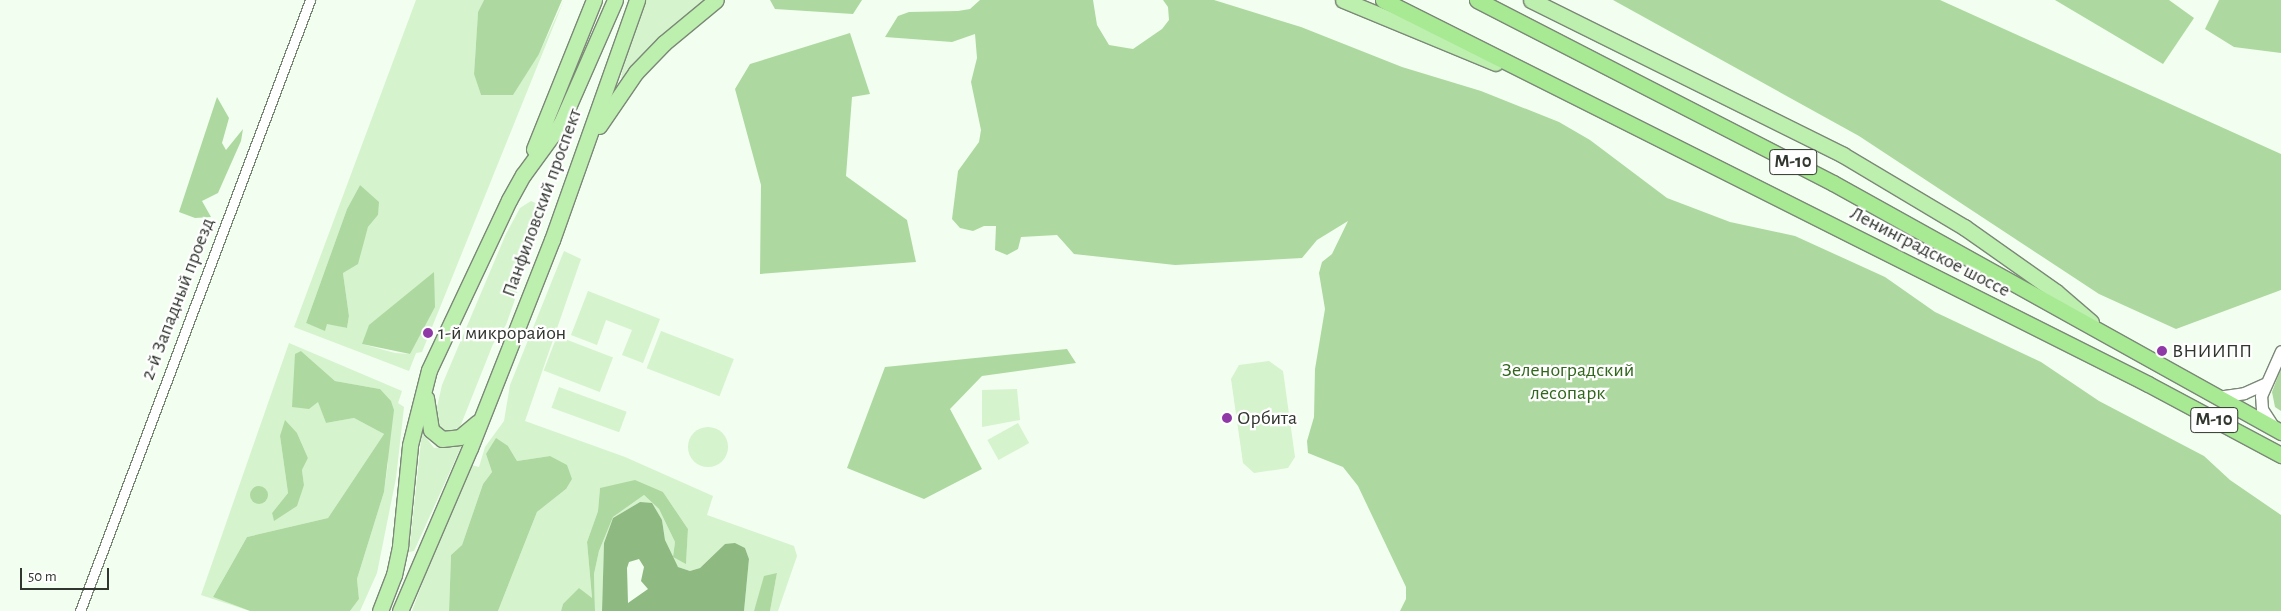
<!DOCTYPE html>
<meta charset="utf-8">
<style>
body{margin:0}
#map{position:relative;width:2281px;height:611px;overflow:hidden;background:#f2feef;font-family:"Alegreya Sans",sans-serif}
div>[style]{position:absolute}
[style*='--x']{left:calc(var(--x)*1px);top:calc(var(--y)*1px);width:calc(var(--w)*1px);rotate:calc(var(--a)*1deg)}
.green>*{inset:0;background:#d5f3cd;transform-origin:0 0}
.round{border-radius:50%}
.forest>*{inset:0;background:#add9a0}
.water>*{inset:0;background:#8eb981}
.roads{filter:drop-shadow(1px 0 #7b8877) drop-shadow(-1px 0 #7b8877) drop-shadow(0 1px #7b8877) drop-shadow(0 -1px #7b8877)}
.minor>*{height:9px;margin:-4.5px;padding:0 4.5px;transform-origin:4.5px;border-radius:4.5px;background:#fff}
.tertiary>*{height:11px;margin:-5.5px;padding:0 5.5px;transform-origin:5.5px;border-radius:5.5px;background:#fff}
.primary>*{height:15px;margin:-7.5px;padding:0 7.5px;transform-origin:7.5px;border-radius:7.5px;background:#bdefae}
.trunk>*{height:15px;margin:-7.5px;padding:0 7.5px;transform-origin:7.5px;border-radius:7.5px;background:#a7ea93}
.dots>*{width:14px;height:14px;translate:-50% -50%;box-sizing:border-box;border:2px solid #fff;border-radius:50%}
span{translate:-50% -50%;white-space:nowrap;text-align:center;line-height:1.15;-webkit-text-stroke:4.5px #fff;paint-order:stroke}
.shield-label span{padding:1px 4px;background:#fff;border:1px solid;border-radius:4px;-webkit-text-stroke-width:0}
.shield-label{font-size:19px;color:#31362f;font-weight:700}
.street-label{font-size:20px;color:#31362f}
.poi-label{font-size:20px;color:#31362f}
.left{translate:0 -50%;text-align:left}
.park-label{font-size:20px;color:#31671d}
.scale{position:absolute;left:20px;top:568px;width:89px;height:22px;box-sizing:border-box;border:2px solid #31362f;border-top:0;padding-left:6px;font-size:15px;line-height:18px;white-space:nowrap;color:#31362f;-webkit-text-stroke:4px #fff;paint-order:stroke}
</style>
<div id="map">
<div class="green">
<div style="clip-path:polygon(evenodd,416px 0,484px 0,478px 12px,474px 73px,481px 95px,539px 54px,564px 0,422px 352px,416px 353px,409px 371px,294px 327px,416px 0,360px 185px,378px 215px,368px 227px,362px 245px,343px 273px,349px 316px,347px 328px,326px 323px,325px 330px,306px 323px,347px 209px,360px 185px,416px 0,418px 335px,410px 354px,395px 353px,362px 344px,418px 335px)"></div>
<div style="clip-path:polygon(645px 0,704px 0,621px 79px,625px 55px)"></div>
<div style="clip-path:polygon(531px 201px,542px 206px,543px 219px,506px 325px,493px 344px,460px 427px,451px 431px,443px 430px,437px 426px,435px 416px,442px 385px,506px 234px,520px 208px)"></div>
<div style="clip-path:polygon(564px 251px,581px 259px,525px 421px,625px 457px,713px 496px,707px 515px,794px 546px,797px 556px,778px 611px,770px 611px,777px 573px,760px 594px,754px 611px,744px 611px,749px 559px,745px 548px,725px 544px,700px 568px,690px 571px,678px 567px,671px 557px,665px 540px,662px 520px,640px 502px,613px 518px,604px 543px,602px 611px,595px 611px,594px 574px,599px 551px,613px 517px,644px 495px,659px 509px,675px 542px,673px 557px,686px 563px,688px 529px,663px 492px,600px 488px,598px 511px,587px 542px,592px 599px,563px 604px,561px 611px,498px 611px,537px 512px,566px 489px,550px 456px,517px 461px,508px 446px,486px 454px,492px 472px,483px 484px,462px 545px,451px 555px,449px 611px,412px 611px,467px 464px,479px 467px,485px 447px,504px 421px,510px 385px)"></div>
<div style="clip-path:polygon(588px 291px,660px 319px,643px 363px,622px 355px,632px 330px,606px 320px,597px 345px,571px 335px)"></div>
<div style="left:661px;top:331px;width:78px;height:40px;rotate:21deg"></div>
<div style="left:557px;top:336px;width:60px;height:37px;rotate:21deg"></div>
<div style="clip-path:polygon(evenodd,289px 343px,402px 391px,398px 403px,404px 407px,396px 478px,377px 573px,360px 611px,350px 611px,359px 599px,357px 579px,384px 492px,388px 464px,380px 389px,335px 381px,301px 351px,326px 423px,354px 418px,384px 434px,328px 518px,247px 537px,213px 597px,250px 611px,201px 595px,289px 343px,297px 433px,308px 458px,302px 470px,304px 485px,284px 514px,274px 520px,272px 513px,288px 493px,280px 436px,297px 433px)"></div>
<div style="clip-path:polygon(1269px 361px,1283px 371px,1295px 457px,1288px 468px,1254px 473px,1243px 463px,1231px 379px,1239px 365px)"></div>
<div style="left:559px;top:387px;width:72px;height:22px;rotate:20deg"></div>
<div style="clip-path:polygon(1017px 389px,1020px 420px,982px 427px,982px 390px)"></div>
<div style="left:1018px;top:423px;width:23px;height:35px;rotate:61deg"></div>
<div class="round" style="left:688px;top:427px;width:40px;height:40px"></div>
<div style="clip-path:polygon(422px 432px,434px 448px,462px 445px,414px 551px,409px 552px)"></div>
</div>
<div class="forest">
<div style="clip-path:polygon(484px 0,562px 0,539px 54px,513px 95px,481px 95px,474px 74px,478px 12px)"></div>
<div style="clip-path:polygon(770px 0,862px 0,853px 14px,775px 9px)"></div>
<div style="clip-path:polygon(980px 0,1093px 0,1097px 25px,1109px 45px,1133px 49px,1162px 29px,1169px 20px,1168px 7px,1163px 0,1214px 0,1301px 27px,1402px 67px,1481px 91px,1559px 122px,1590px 140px,1667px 198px,1730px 222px,1795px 236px,1885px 277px,1935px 312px,2041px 362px,2099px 401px,2204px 456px,2230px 480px,2281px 515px,2281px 611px,1400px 611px,1406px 599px,1406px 587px,1358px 486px,1343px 467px,1308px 453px,1307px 441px,1314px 417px,1315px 369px,1325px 309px,1319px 273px,1322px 262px,1332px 254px,1348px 221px,1317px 240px,1302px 258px,1175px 265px,1074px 254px,1057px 235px,1021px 237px,1018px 249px,1007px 255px,995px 250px,996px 226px,984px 226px,973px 231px,960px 228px,952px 219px,958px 171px,979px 142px,981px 130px,971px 82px,977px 58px,975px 34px,952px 42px,885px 37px,898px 16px,909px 12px,958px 11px,970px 9px)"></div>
<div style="clip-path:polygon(1613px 0,1940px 0,2281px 154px,2281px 290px,2176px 329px,2099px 294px,1859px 136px)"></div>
<div style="clip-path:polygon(2055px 0,2169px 0,2194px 18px,2163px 64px)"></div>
<div style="clip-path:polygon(2219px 0,2281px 0,2281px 53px,2234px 47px,2205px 29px)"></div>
<div style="clip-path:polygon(850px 33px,870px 94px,852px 97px,846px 176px,907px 220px,916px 262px,760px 274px,761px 185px,735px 89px,750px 64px)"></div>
<div style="clip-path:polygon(217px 97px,229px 118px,222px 143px,226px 150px,243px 129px,241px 141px,218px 193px,202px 201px,211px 217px,195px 218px,179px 212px)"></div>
<div style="clip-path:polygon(360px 185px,379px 202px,378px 215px,368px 227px,358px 264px,343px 273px,349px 316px,347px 328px,327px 324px,325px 331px,306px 323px,347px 209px)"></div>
<div style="clip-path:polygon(434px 272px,435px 307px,410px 354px,362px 344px,369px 325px)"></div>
<div style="clip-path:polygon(1067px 349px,1076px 363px,982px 376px,950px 409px,982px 469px,924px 499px,847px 468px,885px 367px)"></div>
<div style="clip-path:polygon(301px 351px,335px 381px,380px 389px,391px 401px,394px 410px,384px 492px,357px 579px,359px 599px,350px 611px,250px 611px,213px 597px,247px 537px,328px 518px,384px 434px,354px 418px,326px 423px,318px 402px,309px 409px,292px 407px,295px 354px)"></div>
<div style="clip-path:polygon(2281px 368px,2281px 411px,2275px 407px,2272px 392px)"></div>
<div style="clip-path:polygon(285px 420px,297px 433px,308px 458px,302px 470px,304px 485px,297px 506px,274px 521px,272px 513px,288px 493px,280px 436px)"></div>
<div style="clip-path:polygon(496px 438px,508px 446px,517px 461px,550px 456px,567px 465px,572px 479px,566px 489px,537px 512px,498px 611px,449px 611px,451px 555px,462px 545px,483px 484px,492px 472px,486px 454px)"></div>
<div style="clip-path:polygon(635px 480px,663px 492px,688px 529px,686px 564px,673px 557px,675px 542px,659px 509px,644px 495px,613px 517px,599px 551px,594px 574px,595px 611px,561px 611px,563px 604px,579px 588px,592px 598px,587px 542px,598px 511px,600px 488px)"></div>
<div class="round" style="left:250px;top:486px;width:18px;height:18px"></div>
<div style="clip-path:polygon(777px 573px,770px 611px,754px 611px,764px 576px)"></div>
</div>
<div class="water">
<div style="clip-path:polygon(evenodd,640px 502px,652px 503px,662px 520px,665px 540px,678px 567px,690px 571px,700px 568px,725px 544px,735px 543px,745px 548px,749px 559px,744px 611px,602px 611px,604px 543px,613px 518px,640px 502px,639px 559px,644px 567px,641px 581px,648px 589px,628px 603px,627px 568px,629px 562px,639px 559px)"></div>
</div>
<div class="roads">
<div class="minor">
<div style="--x:80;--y:611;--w:653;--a:-69.37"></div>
</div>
<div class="tertiary">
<div style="--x:2217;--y:397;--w:27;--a:-8"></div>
<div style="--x:2244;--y:393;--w:22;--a:-24"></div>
<div style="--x:2273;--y:426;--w:20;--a:-123"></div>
<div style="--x:2262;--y:409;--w:13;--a:-94"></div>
<div style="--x:2261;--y:396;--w:49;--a:-66"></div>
</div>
<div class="primary">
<div style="--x:1343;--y:0;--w:165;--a:22.4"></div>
<div style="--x:1531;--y:0;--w:348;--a:26.4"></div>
<div style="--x:1843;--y:155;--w:141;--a:30.8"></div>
<div style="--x:1964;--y:227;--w:113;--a:35.2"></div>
<div style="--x:2056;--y:292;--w:46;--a:40.6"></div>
<div style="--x:599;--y:126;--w:65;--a:-55.6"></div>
<div style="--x:636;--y:72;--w:40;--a:-46"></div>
<div style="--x:664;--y:43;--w:67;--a:-39.6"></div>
<div style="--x:534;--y:149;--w:161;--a:-68.1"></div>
<div style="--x:426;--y:398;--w:32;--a:81"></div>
<div style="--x:431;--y:430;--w:14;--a:39"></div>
<div style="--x:442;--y:439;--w:18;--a:-6"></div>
<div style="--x:460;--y:437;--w:23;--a:-40"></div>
<div style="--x:380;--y:611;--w:39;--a:-69"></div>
<div style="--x:394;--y:575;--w:30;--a:-78"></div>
<div style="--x:400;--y:546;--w:101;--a:-84.3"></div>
<div style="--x:410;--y:445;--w:77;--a:-75.8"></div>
<div style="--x:429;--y:370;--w:188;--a:-64.8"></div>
<div style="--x:509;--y:200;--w:29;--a:-61"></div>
<div style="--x:523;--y:175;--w:64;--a:-53.8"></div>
<div style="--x:561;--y:123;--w:134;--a:-66.3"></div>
<div style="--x:400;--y:611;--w:177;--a:-66.8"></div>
<div style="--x:470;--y:448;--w:224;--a:-68.5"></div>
<div style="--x:552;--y:240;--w:255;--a:-70.5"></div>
</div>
<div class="trunk">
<div style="--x:1383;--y:0;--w:856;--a:26.65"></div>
<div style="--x:2148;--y:384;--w:151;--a:28.1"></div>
<div style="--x:1477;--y:0;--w:400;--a:27.2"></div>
<div style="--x:1833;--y:183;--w:513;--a:29.07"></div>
</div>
</div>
<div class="dots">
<div style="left:428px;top:333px;background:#8f39a6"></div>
<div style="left:2162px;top:351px;background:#8f39a6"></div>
<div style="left:1227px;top:418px;background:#8f39a6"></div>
</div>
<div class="shield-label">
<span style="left:1793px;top:162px">М-10</span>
<span style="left:2214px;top:420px">М-10</span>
</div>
<div class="street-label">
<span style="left:542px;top:203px;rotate:-70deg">Панфиловский проспект</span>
<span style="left:1930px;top:252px;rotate:27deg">Ленинградское шоссе</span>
<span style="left:178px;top:299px;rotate:-69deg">2-й Западный проезд</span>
</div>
<div class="poi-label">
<span class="left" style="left:438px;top:333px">1-й микрорайон</span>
<span class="left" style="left:2172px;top:351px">ВНИИПП</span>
<span class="left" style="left:1237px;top:418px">Орбита</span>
</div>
<div class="park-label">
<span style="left:1568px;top:382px">Зеленоградский<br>лесопарк</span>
</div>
<div class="scale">50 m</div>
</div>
